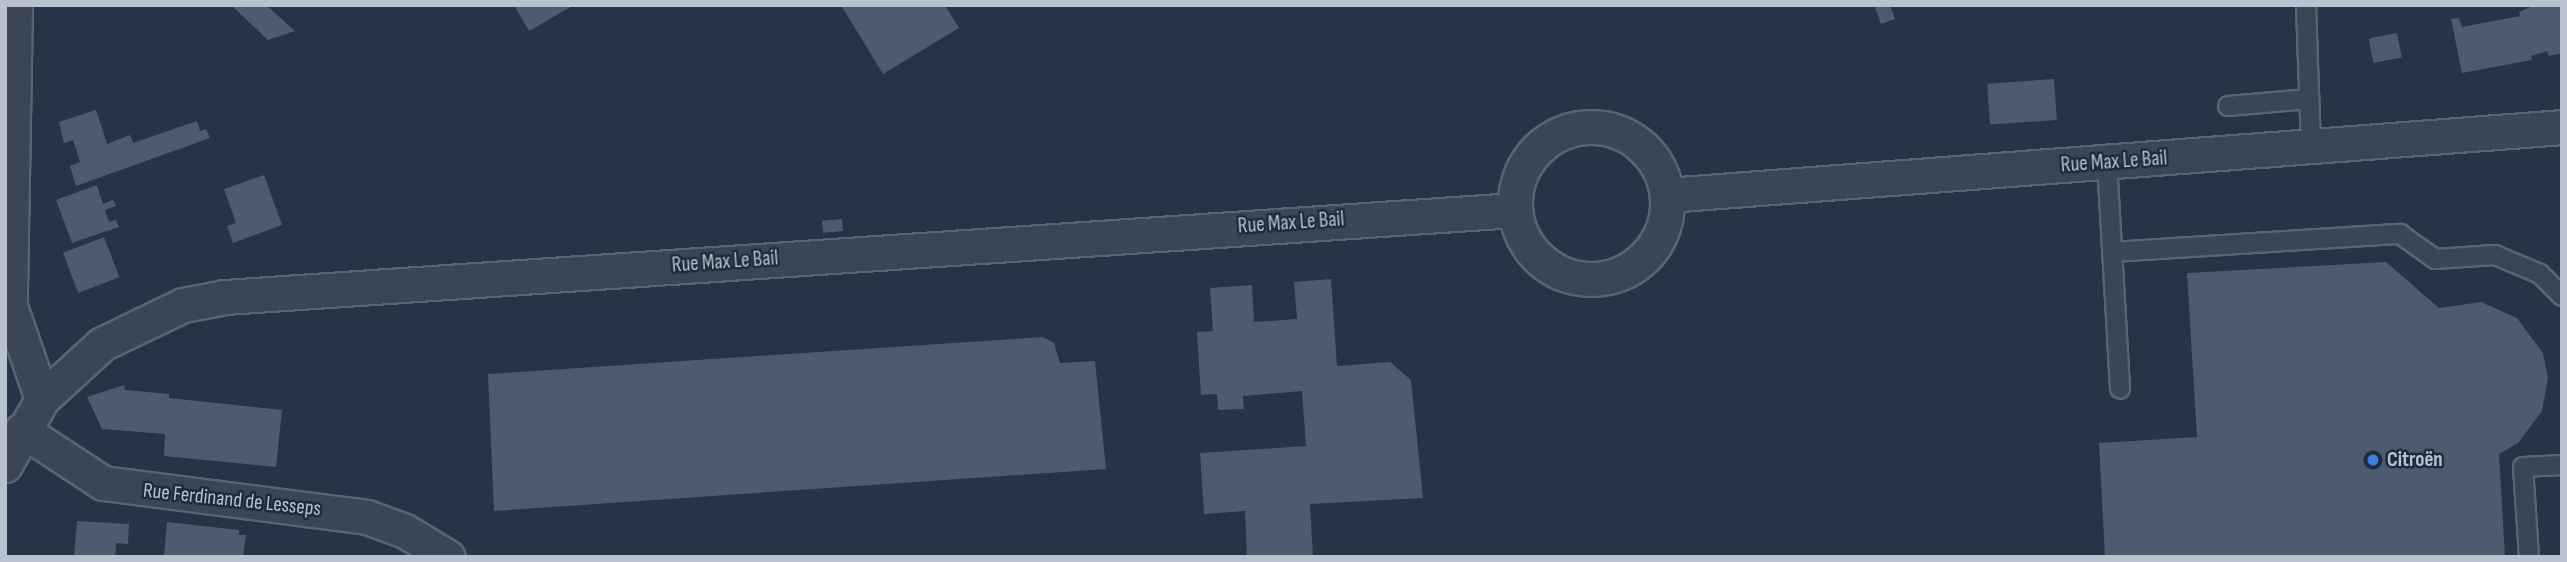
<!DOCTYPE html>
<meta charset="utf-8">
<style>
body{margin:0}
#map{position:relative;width:2567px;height:562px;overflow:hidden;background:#253446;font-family:"Sofia Sans Condensed",sans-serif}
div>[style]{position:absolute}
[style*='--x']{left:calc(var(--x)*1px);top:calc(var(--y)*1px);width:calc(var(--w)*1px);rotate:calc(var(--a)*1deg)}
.building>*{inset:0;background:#4c5b6f;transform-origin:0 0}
.roads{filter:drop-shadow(2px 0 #596472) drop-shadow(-2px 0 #596472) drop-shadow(0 2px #596472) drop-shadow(0 -2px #596472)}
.service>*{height:18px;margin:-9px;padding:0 9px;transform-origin:9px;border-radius:9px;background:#3a4655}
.minor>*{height:33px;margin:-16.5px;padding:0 16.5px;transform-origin:16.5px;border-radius:16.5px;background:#3a4655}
.minor>.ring{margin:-16.5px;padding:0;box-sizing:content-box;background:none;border:33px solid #3a4655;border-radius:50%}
.dots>*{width:19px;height:19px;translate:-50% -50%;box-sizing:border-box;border:4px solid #1f2b3a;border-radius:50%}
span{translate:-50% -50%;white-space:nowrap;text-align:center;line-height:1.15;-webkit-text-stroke:5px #1f2b3a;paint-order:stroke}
.street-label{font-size:21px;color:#b8c1ce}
.poi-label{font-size:21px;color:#b8c1ce;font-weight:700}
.left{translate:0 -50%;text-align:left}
.frame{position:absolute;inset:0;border:7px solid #b8c1ce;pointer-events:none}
</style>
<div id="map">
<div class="building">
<div style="clip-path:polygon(231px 5px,266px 5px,295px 31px,268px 40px)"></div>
<div style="clip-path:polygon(514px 5px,574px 5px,529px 31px)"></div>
<div style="clip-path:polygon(841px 5px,945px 5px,959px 28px,883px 74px)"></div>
<div style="clip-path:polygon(1874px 5px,1890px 5px,1895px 19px,1881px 24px)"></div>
<div style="clip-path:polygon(2535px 5px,2562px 5px,2562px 53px,2549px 56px,2547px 51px,2531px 56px,2532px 60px,2462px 73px,2451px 19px,2459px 18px,2462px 27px,2520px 16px,2519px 12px)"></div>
<div style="left:2397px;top:33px;width:25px;height:29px;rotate:79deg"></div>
<div style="left:2054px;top:79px;width:41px;height:67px;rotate:86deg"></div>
<div style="clip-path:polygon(96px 110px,107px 144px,130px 135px,133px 143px,197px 121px,200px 131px,206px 129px,210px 138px,76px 186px,70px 166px,80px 162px,73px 140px,64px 143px,59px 122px)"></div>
<div style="clip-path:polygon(264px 175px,282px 225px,233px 243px,227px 226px,236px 223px,224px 189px)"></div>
<div style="clip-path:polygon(97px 185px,103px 204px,113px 200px,116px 206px,105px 210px,109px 222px,116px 220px,119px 227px,72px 243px,56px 200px)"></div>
<div style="left:842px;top:219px;width:12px;height:20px;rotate:85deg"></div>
<div style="left:104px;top:237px;width:43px;height:44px;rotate:69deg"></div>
<div style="clip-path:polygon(2386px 262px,2439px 308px,2481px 302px,2517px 318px,2543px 353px,2548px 378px,2542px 411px,2518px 443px,2499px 454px,2505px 557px,2105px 557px,2099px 443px,2197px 437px,2187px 273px)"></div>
<div style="clip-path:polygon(1331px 279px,1337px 366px,1390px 362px,1411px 380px,1423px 498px,1310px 504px,1313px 557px,1247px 557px,1245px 511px,1204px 514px,1200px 453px,1306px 446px,1302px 391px,1243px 396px,1244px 409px,1218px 410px,1217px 394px,1201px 395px,1197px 332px,1213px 331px,1210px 288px,1252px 285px,1254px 322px,1297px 319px,1294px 282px)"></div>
<div style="clip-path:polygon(1043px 337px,1054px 343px,1060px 363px,1095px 361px,1106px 469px,494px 511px,488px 374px)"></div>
<div style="clip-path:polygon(124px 385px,125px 390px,169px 394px,169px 398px,282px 410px,276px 467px,164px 456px,165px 434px,102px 429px,87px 397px)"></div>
<div style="clip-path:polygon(77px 521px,129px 524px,128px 544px,116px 543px,115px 557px,74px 557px)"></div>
<div style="clip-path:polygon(167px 522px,239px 530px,239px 535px,246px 535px,243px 557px,164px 555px)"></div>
</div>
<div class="roads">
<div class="service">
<div style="--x:2306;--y:5;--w:142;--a:88"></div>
<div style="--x:2228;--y:106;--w:81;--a:-4.9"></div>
<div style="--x:2107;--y:162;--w:227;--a:86.7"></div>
<div style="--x:2112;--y:252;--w:289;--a:-3.6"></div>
<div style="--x:2400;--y:234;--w:43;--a:35.5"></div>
<div style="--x:2435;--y:259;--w:60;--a:-3.8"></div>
<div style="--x:2495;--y:255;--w:49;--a:22.9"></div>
<div style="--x:2540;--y:274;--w:31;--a:45"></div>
<div style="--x:2529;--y:557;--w:90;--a:-93.8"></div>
<div style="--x:2523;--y:467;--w:39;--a:-3"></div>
</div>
<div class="minor">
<div style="--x:15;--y:5;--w:301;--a:91"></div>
<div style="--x:10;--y:306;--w:98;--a:71"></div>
<div class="ring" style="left:1515px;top:127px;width:119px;height:119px"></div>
<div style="--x:1667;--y:195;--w:898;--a:-4.34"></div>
<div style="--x:22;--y:430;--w:97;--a:33.2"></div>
<div style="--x:103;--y:483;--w:266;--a:7.3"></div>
<div style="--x:367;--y:517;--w:40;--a:20.2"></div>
<div style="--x:405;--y:531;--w:50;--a:31.2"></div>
<div style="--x:5;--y:465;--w:76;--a:-60.7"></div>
<div style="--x:42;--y:399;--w:81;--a:-42.5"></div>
<div style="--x:102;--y:344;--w:90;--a:-25.7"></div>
<div style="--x:183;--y:305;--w:43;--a:-10.8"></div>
<div style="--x:225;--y:297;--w:1292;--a:-3.86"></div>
</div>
</div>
<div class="dots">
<div style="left:2373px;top:460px;background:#3f7fe0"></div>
</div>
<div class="street-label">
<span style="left:2114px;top:162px;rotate:-4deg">Rue Max Le Bail</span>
<span style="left:1291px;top:223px;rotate:-4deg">Rue Max Le Bail</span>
<span style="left:725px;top:262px;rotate:-4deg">Rue Max Le Bail</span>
<span style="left:232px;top:500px;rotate:6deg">Rue Ferdinand de Lesseps</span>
</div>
<div class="poi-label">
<span class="left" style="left:2387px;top:460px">Citroën</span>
</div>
<div class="frame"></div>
</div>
